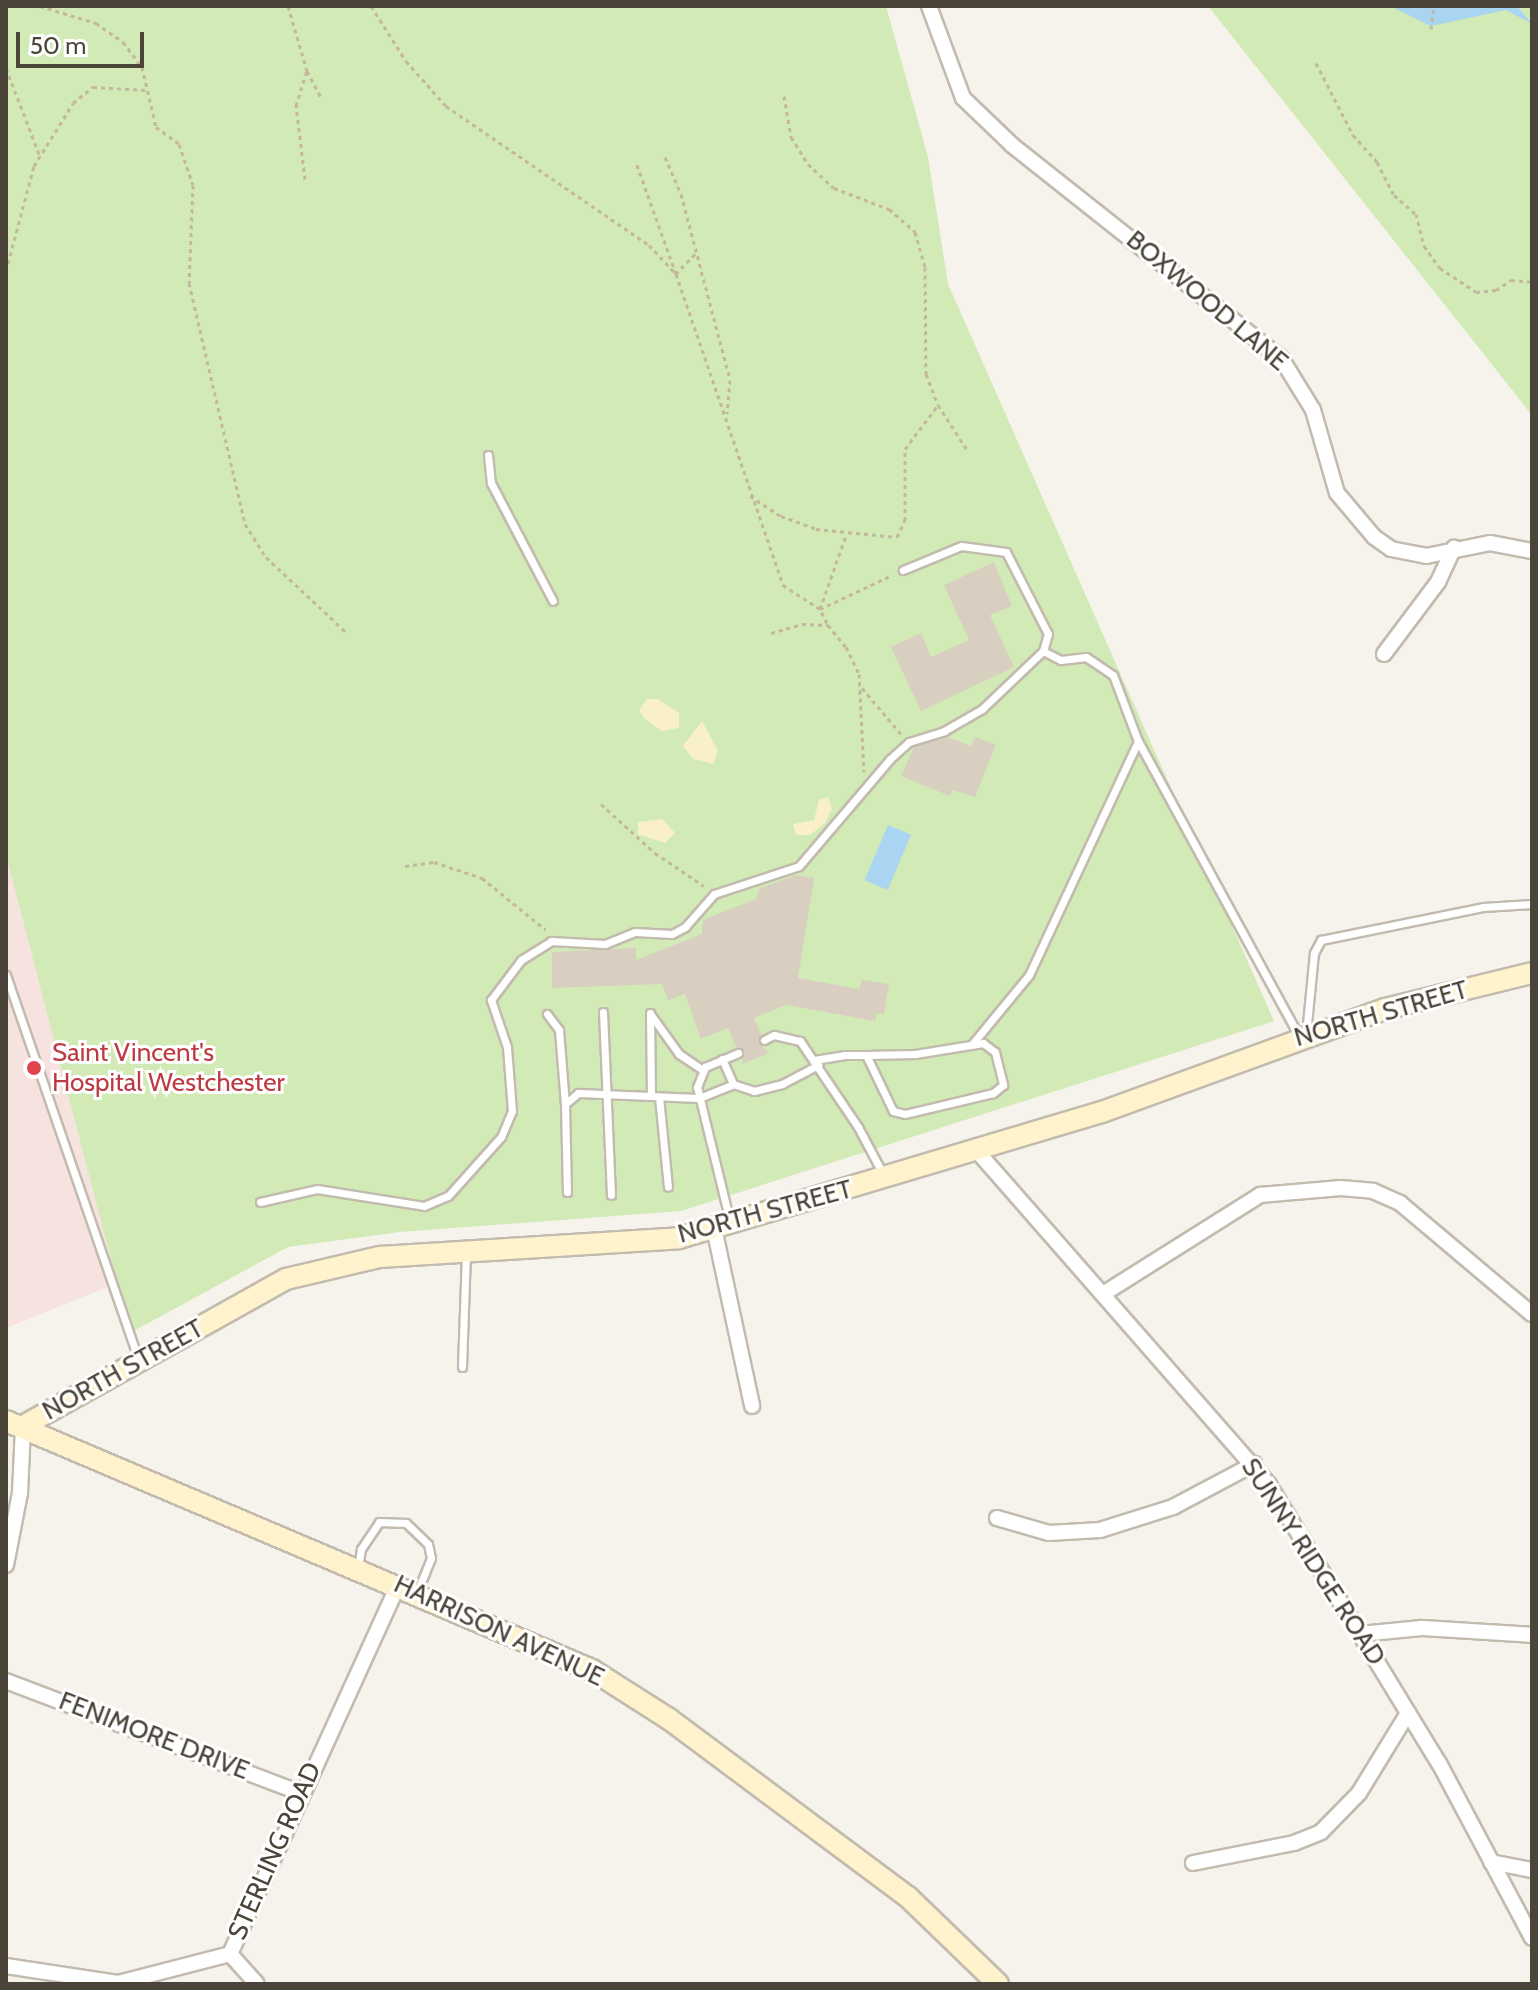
<!DOCTYPE html>
<style>
body{margin:0}
#map{position:relative;width:1538px;height:1990px;overflow:hidden;background:#f6f3ec;font-family:Cabin,sans-serif}
div>[style]{position:absolute}
[style*='--x']{left:calc(var(--x)*1px);top:calc(var(--y)*1px);width:calc(var(--w)*1px);rotate:calc(var(--a)*1deg)}
.medical>*{inset:0;background:#f6e3e0}
.green>*{inset:0;background:#d2eab5}
.sand>*{inset:0;background:#f9efc9}
.water>*{inset:0;background:#a9d4f2;transform-origin:0 0}
.building>*{inset:0;background:#d8cfc1}
.path>*{height:3px;margin-top:-1.5px;transform-origin:0;background:repeating-linear-gradient(90deg,#c4b79f 0 4px,transparent 0 8px)}
.roads{filter:drop-shadow(2px 0 #c2bbae) drop-shadow(-2px 0 #c2bbae) drop-shadow(0 2px #c2bbae) drop-shadow(0 -2px #c2bbae)}
.lane>*{height:7px;margin:-3.5px;padding:0 3.5px;transform-origin:3.5px;border-radius:3.5px;background:#fff}
.street>*{height:14px;margin:-7px;padding:0 7px;transform-origin:7px;border-radius:7px;background:#fff}
.secondary>*{height:20px;margin:-10px;padding:0 10px;transform-origin:10px;border-radius:10px;background:#fff3cd}
.dots>*{width:22px;height:22px;translate:-50% -50%;box-sizing:border-box;border:4px solid #fff;border-radius:50%}
span{translate:-50% -50%;white-space:nowrap;text-align:center;line-height:1.15;-webkit-text-stroke:6px #fff;paint-order:stroke}
.street-label{font-size:26px;color:#4b4439}
.health-label{font-size:26px;color:#be3a42}
.left{translate:0 -50%;text-align:left}
.frame{position:absolute;inset:0;border:8px solid #4b4439;pointer-events:none}
.scale{position:absolute;left:16px;top:32px;width:128px;height:36px;box-sizing:border-box;border:4px solid #4b4439;border-top:0;padding-left:10px;font-size:24px;line-height:28px;white-space:nowrap;color:#4b4439;-webkit-text-stroke:6px #fff;paint-order:stroke}
</style>
<div id="map">
<div class="medical">
<div style="clip-path:polygon(6px 854px,118px 1283px,6px 1328px)"></div>
</div>
<div class="green">
<div style="clip-path:polygon(6px 6px,886px 6px,928px 157px,948px 284px,1274px 1021px,681px 1211px,400px 1232px,288px 1247px,130px 1333px,6px 855px)"></div>
<div style="clip-path:polygon(1208px 6px,1532px 6px,1532px 415px)"></div>
</div>
<div class="sand">
<div style="clip-path:polygon(647px 699px,658px 699px,679px 713px,679px 728px,662px 731px,645px 719px,639px 710px)"></div>
<div style="clip-path:polygon(702px 721px,718px 751px,713px 764px,693px 759px,683px 746px)"></div>
<div style="clip-path:polygon(828px 797px,832px 809px,825px 823px,810px 835px,796px 835px,793px 824px,814px 820px,819px 800px)"></div>
<div style="clip-path:polygon(662px 819px,675px 833px,665px 843px,638px 834px,638px 822px)"></div>
</div>
<div class="water">
<div style="clip-path:polygon(1390px 6px,1517px 6px,1532px 24px,1506px 10px,1431px 26px)"></div>
<div style="left:888px;top:825px;width:25px;height:60px;rotate:23deg"></div>
</div>
<div class="building">
<div style="clip-path:polygon(994px 562px,1012px 606px,990px 615px,1014px 667px,921px 711px,891px 647px,921px 633px,931px 657px,969px 640px,944px 585px)"></div>
<div style="clip-path:polygon(947px 737px,971px 746px,975px 737px,996px 745px,975px 797px,953px 790px,950px 796px,901px 776px,914px 747px)"></div>
<div style="clip-path:polygon(796px 875px,814px 878px,798px 978px,859px 989px,862px 980px,889px 984px,884px 1014px,877px 1013px,875px 1021px,786px 1005px,754px 1018px,761px 1034px,758px 1042px,769px 1053px,742px 1064px,744px 1051px,736px 1047px,728px 1028px,701px 1039px,685px 994px,668px 1000px,662px 984px,552px 988px,552px 952px,636px 948px,636px 960px,702px 934px,703px 920px,756px 899px,759px 889px)"></div>
</div>
<div class="path">
<div style="--x:40;--y:6;--w:59;--a:16.9"></div>
<div style="--x:96;--y:23;--w:33;--a:35"></div>
<div style="--x:123;--y:42;--w:31;--a:53"></div>
<div style="--x:142;--y:67;--w:62;--a:76.9"></div>
<div style="--x:156;--y:127;--w:29;--a:36"></div>
<div style="--x:179;--y:144;--w:43;--a:71.1"></div>
<div style="--x:193;--y:185;--w:98;--a:92.3"></div>
<div style="--x:189;--y:283;--w:247;--a:76.9"></div>
<div style="--x:245;--y:524;--w:39;--a:58"></div>
<div style="--x:266;--y:557;--w:112;--a:43.2"></div>
<div style="--x:288;--y:6;--w:68;--a:73.7"></div>
<div style="--x:307;--y:71;--w:32;--a:62"></div>
<div style="--x:371;--y:6;--w:65;--a:57.5"></div>
<div style="--x:406;--y:61;--w:60;--a:48.4"></div>
<div style="--x:446;--y:106;--w:246;--a:34.4"></div>
<div style="--x:649;--y:245;--w:40;--a:47"></div>
<div style="--x:676;--y:274;--w:116;--a:-109.7"></div>
<div style="--x:1431;--y:29;--w:23;--a:-83"></div>
<div style="--x:1316;--y:63;--w:81;--a:62.8"></div>
<div style="--x:1353;--y:135;--w:36;--a:48"></div>
<div style="--x:1377;--y:162;--w:37;--a:63"></div>
<div style="--x:1394;--y:195;--w:29;--a:41"></div>
<div style="--x:1416;--y:214;--w:33;--a:76"></div>
<div style="--x:1424;--y:246;--w:27;--a:54"></div>
<div style="--x:1440;--y:268;--w:43;--a:33.7"></div>
<div style="--x:1476;--y:292;--w:20;--a:-6"></div>
<div style="--x:1496;--y:290;--w:18;--a:-34"></div>
<div style="--x:1511;--y:280;--w:21;--a:5"></div>
<div style="--x:6;--y:68;--w:92;--a:69"></div>
<div style="--x:784;--y:96;--w:42;--a:80.3"></div>
<div style="--x:791;--y:137;--w:32;--a:58"></div>
<div style="--x:808;--y:164;--w:35;--a:43"></div>
<div style="--x:834;--y:188;--w:59;--a:20.9"></div>
<div style="--x:889;--y:209;--w:35;--a:41"></div>
<div style="--x:915;--y:232;--w:36;--a:74"></div>
<div style="--x:925;--y:267;--w:107;--a:89.5"></div>
<div style="--x:926;--y:374;--w:33;--a:69"></div>
<div style="--x:665;--y:157;--w:40;--a:66.6"></div>
<div style="--x:681;--y:194;--w:192;--a:75.2"></div>
<div style="--x:730;--y:380;--w:34;--a:95"></div>
<div style="--x:305;--y:179;--w:74;--a:-97"></div>
<div style="--x:296;--y:106;--w:37;--a:-73"></div>
<div style="--x:695;--y:254;--w:28;--a:134"></div>
<div style="--x:676;--y:274;--w:329;--a:71"></div>
<div style="--x:783;--y:585;--w:44;--a:33"></div>
<div style="--x:820;--y:609;--w:78;--a:-70.6"></div>
<div style="--x:6;--y:271;--w:109;--a:-75.1"></div>
<div style="--x:34;--y:166;--w:74;--a:-58.2"></div>
<div style="--x:73;--y:103;--w:26;--a:-39"></div>
<div style="--x:93;--y:87;--w:53;--a:3.2"></div>
<div style="--x:750;--y:496;--w:37;--a:33"></div>
<div style="--x:781;--y:516;--w:37;--a:20"></div>
<div style="--x:816;--y:529;--w:81;--a:5.6"></div>
<div style="--x:897;--y:537;--w:19;--a:-65"></div>
<div style="--x:905;--y:520;--w:71;--a:-90"></div>
<div style="--x:905;--y:449;--w:55;--a:-53.1"></div>
<div style="--x:938;--y:405;--w:55;--a:56.9"></div>
<div style="--x:827;--y:623;--w:16;--a:-117"></div>
<div style="--x:820;--y:609;--w:80;--a:-25.3"></div>
<div style="--x:771;--y:633;--w:32;--a:-16"></div>
<div style="--x:802;--y:624;--w:26;--a:2"></div>
<div style="--x:828;--y:625;--w:28;--a:51"></div>
<div style="--x:846;--y:647;--w:30;--a:64"></div>
<div style="--x:859;--y:674;--w:98;--a:87.1"></div>
<div style="--x:862;--y:688;--w:60;--a:49.7"></div>
<div style="--x:601;--y:804;--w:73;--a:42.2"></div>
<div style="--x:655;--y:853;--w:59;--a:34"></div>
<div style="--x:405;--y:866;--w:29;--a:-8"></div>
<div style="--x:434;--y:862;--w:51;--a:18.4"></div>
<div style="--x:482;--y:878;--w:82;--a:39.1"></div>
</div>
<div class="roads">
<div class="lane">
<div style="--x:488;--y:455;--w:28;--a:84"></div>
<div style="--x:491;--y:483;--w:133;--a:62.3"></div>
<div style="--x:1043;--y:651;--w:20;--a:27"></div>
<div style="--x:1061;--y:660;--w:25;--a:-7"></div>
<div style="--x:1086;--y:657;--w:32;--a:34"></div>
<div style="--x:1113;--y:675;--w:71;--a:69.3"></div>
<div style="--x:6;--y:975;--w:406;--a:71"></div>
<div style="--x:603;--y:1012;--w:183;--a:87.5"></div>
<div style="--x:650;--y:1013;--w:83;--a:89.3"></div>
<div style="--x:547;--y:1014;--w:20;--a:53"></div>
<div style="--x:559;--y:1030;--w:74;--a:85.4"></div>
<div style="--x:651;--y:1015;--w:48;--a:54.3"></div>
<div style="--x:679;--y:1054;--w:29;--a:34"></div>
<div style="--x:1306;--y:1034;--w:81;--a:-84.4"></div>
<div style="--x:1314;--y:953;--w:15;--a:-62"></div>
<div style="--x:1321;--y:940;--w:165;--a:-11.5"></div>
<div style="--x:1483;--y:907;--w:49;--a:-3.5"></div>
<div style="--x:764;--y:1040;--w:11;--a:-27"></div>
<div style="--x:774;--y:1035;--w:27;--a:13"></div>
<div style="--x:800;--y:1041;--w:104;--a:56"></div>
<div style="--x:858;--y:1127;--w:55;--a:62"></div>
<div style="--x:973;--y:1043;--w:88;--a:-50.5"></div>
<div style="--x:1029;--y:975;--w:258;--a:-65"></div>
<div style="--x:1138;--y:741;--w:336;--a:61.4"></div>
<div style="--x:722;--y:1059;--w:27;--a:66"></div>
<div style="--x:733;--y:1084;--w:22;--a:18"></div>
<div style="--x:754;--y:1091;--w:29;--a:-14"></div>
<div style="--x:782;--y:1084;--w:41;--a:-27.8"></div>
<div style="--x:814;--y:1060;--w:30;--a:-9"></div>
<div style="--x:844;--y:1055;--w:22;--a:0"></div>
<div style="--x:866;--y:1055;--w:49;--a:-1.2"></div>
<div style="--x:915;--y:1054;--w:69;--a:-9.2"></div>
<div style="--x:983;--y:1043;--w:15;--a:37"></div>
<div style="--x:995;--y:1052;--w:34;--a:76"></div>
<div style="--x:1003;--y:1085;--w:13;--a:141"></div>
<div style="--x:993;--y:1093;--w:90;--a:166.6"></div>
<div style="--x:905;--y:1114;--w:12;--a:-166"></div>
<div style="--x:893;--y:1111;--w:62;--a:-115.7"></div>
<div style="--x:659;--y:1097;--w:90;--a:84.3"></div>
<div style="--x:567;--y:1192;--w:88;--a:-91.3"></div>
<div style="--x:565;--y:1104;--w:17;--a:-40"></div>
<div style="--x:578;--y:1093;--w:121;--a:2.4"></div>
<div style="--x:699;--y:1098;--w:37;--a:-22"></div>
<div style="--x:260;--y:1202;--w:58;--a:-12.8"></div>
<div style="--x:317;--y:1189;--w:108;--a:9"></div>
<div style="--x:424;--y:1206;--w:26;--a:-23"></div>
<div style="--x:448;--y:1196;--w:79;--a:-48.1"></div>
<div style="--x:501;--y:1137;--w:28;--a:-67"></div>
<div style="--x:512;--y:1111;--w:64;--a:-94.5"></div>
<div style="--x:507;--y:1047;--w:50;--a:-108.8"></div>
<div style="--x:491;--y:1000;--w:50;--a:-53.1"></div>
<div style="--x:521;--y:960;--w:36;--a:-32"></div>
<div style="--x:551;--y:941;--w:54;--a:3.2"></div>
<div style="--x:605;--y:944;--w:32;--a:-22"></div>
<div style="--x:635;--y:932;--w:37;--a:3"></div>
<div style="--x:672;--y:934;--w:15;--a:-28"></div>
<div style="--x:685;--y:927;--w:44;--a:-48.7"></div>
<div style="--x:714;--y:894;--w:89;--a:-18.2"></div>
<div style="--x:799;--y:866;--w:140;--a:-49.6"></div>
<div style="--x:890;--y:759;--w:25;--a:-42"></div>
<div style="--x:909;--y:742;--w:37;--a:-17"></div>
<div style="--x:944;--y:731;--w:44;--a:-30.1"></div>
<div style="--x:982;--y:709;--w:84;--a:-43.6"></div>
<div style="--x:1043;--y:651;--w:18;--a:-74"></div>
<div style="--x:1048;--y:634;--w:92;--a:-117.1"></div>
<div style="--x:1006;--y:552;--w:45;--a:-172.4"></div>
<div style="--x:961;--y:546;--w:63;--a:157.5"></div>
<div style="--x:730;--y:1222;--w:139;--a:-103.7"></div>
<div style="--x:697;--y:1087;--w:22;--a:-68"></div>
<div style="--x:705;--y:1067;--w:36;--a:-23"></div>
<div style="--x:462;--y:1367;--w:112;--a:-88"></div>
<div style="--x:358;--y:1568;--w:19;--a:-81"></div>
<div style="--x:361;--y:1549;--w:32;--a:-56"></div>
<div style="--x:379;--y:1522;--w:27;--a:2"></div>
<div style="--x:406;--y:1523;--w:30;--a:44"></div>
<div style="--x:428;--y:1544;--w:14;--a:78"></div>
<div style="--x:431;--y:1558;--w:37;--a:112"></div>
</div>
<div class="street">
<div style="--x:929;--y:6;--w:98;--a:69.7"></div>
<div style="--x:963;--y:98;--w:68;--a:43.8"></div>
<div style="--x:1012;--y:145;--w:343;--a:38.4"></div>
<div style="--x:1281;--y:358;--w:61;--a:58.4"></div>
<div style="--x:1313;--y:410;--w:86;--a:73.9"></div>
<div style="--x:1337;--y:493;--w:57;--a:49.9"></div>
<div style="--x:1374;--y:537;--w:21;--a:35"></div>
<div style="--x:1391;--y:549;--w:36;--a:11"></div>
<div style="--x:1426;--y:556;--w:65;--a:-11.5"></div>
<div style="--x:1490;--y:543;--w:43;--a:10.8"></div>
<div style="--x:1384;--y:654;--w:90;--a:-53.1"></div>
<div style="--x:1438;--y:582;--w:38;--a:-65"></div>
<div style="--x:977;--y:1151;--w:444;--a:48.8"></div>
<div style="--x:1269;--y:1485;--w:326;--a:58.6"></div>
<div style="--x:1439;--y:1763;--w:198;--a:62"></div>
<div style="--x:714;--y:1228;--w:182;--a:77.9"></div>
<div style="--x:1103;--y:1294;--w:186;--a:-32.2"></div>
<div style="--x:1260;--y:1195;--w:81;--a:-4.9"></div>
<div style="--x:1341;--y:1188;--w:32;--a:5"></div>
<div style="--x:1373;--y:1191;--w:30;--a:24"></div>
<div style="--x:1400;--y:1203;--w:172;--a:40.1"></div>
<div style="--x:997;--y:1518;--w:54;--a:16.1"></div>
<div style="--x:1049;--y:1533;--w:51;--a:-3.4"></div>
<div style="--x:1100;--y:1530;--w:77;--a:-17.5"></div>
<div style="--x:1173;--y:1507;--w:92;--a:-28"></div>
<div style="--x:6;--y:1565;--w:73;--a:-79"></div>
<div style="--x:20;--y:1493;--w:67;--a:-87.4"></div>
<div style="--x:1360;--y:1634;--w:62;--a:-5.5"></div>
<div style="--x:1422;--y:1628;--w:110;--a:3.6"></div>
<div style="--x:6;--y:1681;--w:316;--a:20.8"></div>
<div style="--x:1491;--y:1862;--w:42;--a:11"></div>
<div style="--x:1193;--y:1863;--w:103;--a:-11.2"></div>
<div style="--x:1294;--y:1843;--w:29;--a:-22"></div>
<div style="--x:1321;--y:1832;--w:54;--a:-45.7"></div>
<div style="--x:1359;--y:1793;--w:94;--a:-58.5"></div>
<div style="--x:230;--y:1954;--w:40;--a:48"></div>
<div style="--x:6;--y:1966;--w:113;--a:8.6"></div>
<div style="--x:118;--y:1983;--w:116;--a:-14.5"></div>
<div style="--x:230;--y:1954;--w:405;--a:-65.5"></div>
</div>
<div class="secondary">
<div style="--x:6;--y:1421;--w:637;--a:23.02"></div>
<div style="--x:592;--y:1670;--w:91;--a:32.5"></div>
<div style="--x:669;--y:1719;--w:298;--a:36.7"></div>
<div style="--x:908;--y:1897;--w:125;--a:44"></div>
<div style="--x:23;--y:1426;--w:301;--a:-29.2"></div>
<div style="--x:286;--y:1279;--w:97;--a:-13.2"></div>
<div style="--x:380;--y:1257;--w:300;--a:-3.6"></div>
<div style="--x:679;--y:1238;--w:441;--a:-16.6"></div>
<div style="--x:1102;--y:1112;--w:301;--a:-20"></div>
<div style="--x:1385;--y:1009;--w:151;--a:-13.8"></div>
</div>
</div>
<div class="dots">
<div style="left:34px;top:1068px;background:#e0444e"></div>
</div>
<div class="street-label">
<span style="left:1207px;top:301px;rotate:40deg">BOXWOOD LANE</span>
<span style="left:1381px;top:1014px;rotate:-16deg">NORTH STREET</span>
<span style="left:765px;top:1212px;rotate:-15deg">NORTH STREET</span>
<span style="left:123px;top:1370px;rotate:-29deg">NORTH STREET</span>
<span style="left:1313px;top:1562px;rotate:57deg">SUNNY RIDGE ROAD</span>
<span style="left:499px;top:1631px;rotate:25deg">HARRISON AVENUE</span>
<span style="left:154px;top:1736px;rotate:21deg">FENIMORE DRIVE</span>
<span style="left:275px;top:1851px;rotate:-66deg">STERLING ROAD</span>
</div>
<div class="health-label">
<span class="left" style="left:52px;top:1068px">Saint Vincent's<br>Hospital Westchester</span>
</div>
<div class="frame"></div>
<div class="scale">50 m</div>
</div>
